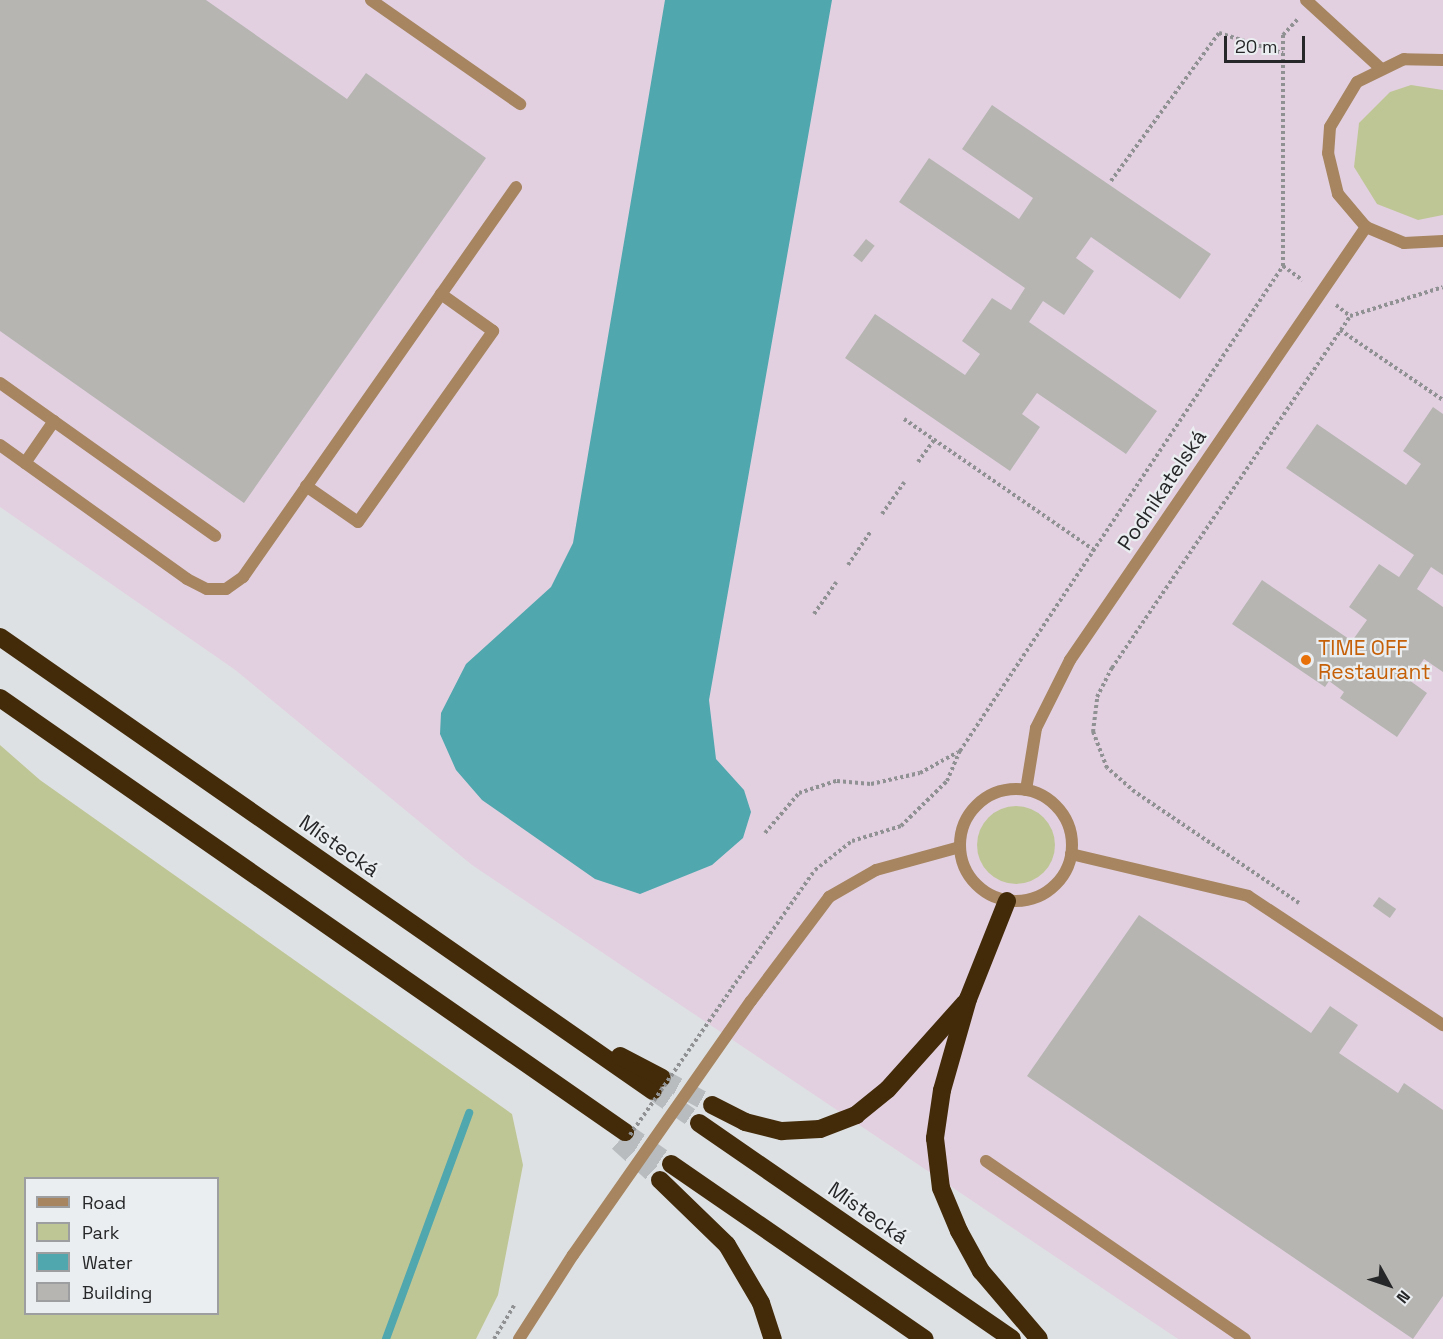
<!DOCTYPE html>
<meta charset="utf-8">
<style>
body{margin:0}
#map{position:relative;width:1443px;height:1339px;overflow:hidden;background:#dee1e3;font-family:"Space Grotesk",sans-serif}
div>[style]{position:absolute}
[style*='--x']{left:calc(var(--x)*1px);top:calc(var(--y)*1px);width:calc(var(--w)*1px);rotate:calc(var(--a)*1deg)}
.industrial>*{inset:0;background:#e2d0e1}
.green>*{inset:0;background:#bfc696}
.round{border-radius:50%}
.water>*{inset:0;background:#50a7ae}
.stream>*{height:8px;margin:-4px;padding:0 4px;transform-origin:4px;border-radius:4px;background:#50a7ae}
.building>*{inset:0;background:#b6b5b2;transform-origin:0 0}
.highway-tunnel>*{height:18px;margin-top:-9px;transform-origin:0;background:repeating-linear-gradient(90deg,#b9bcbe 0 18px,transparent 0 27px)}
.path>*{height:4px;margin-top:-2px;transform-origin:0;background:repeating-linear-gradient(90deg,#8f9193 0 3px,transparent 0 6px)}
.lane>*{height:12px;margin:-6px;padding:0 6px;transform-origin:6px;border-radius:6px;background:#a68560}
.street>*{height:12px;margin:-6px;padding:0 6px;transform-origin:6px;border-radius:6px;background:#a68560}
.street>.ring{margin:-6px;padding:0;box-sizing:content-box;background:none;border:12px solid #a68560;border-radius:50%}
.highway>*{height:18px;margin:-9px;padding:0 9px;transform-origin:9px;border-radius:9px;background:#432b0a}
.path-bridge>*{height:4px;margin-top:-2px;transform-origin:0;background:repeating-linear-gradient(90deg,#8f9193 0 3px,transparent 0 6px)}
.street-bridge>*{height:12px;margin:-6px;padding:0 6px;transform-origin:6px;border-radius:6px;background:#a68560}
.dots>*{width:16px;height:16px;translate:-50% -50%;box-sizing:border-box;border:3px solid #ebeef0;border-radius:50%}
span{translate:-50% -50%;white-space:nowrap;text-align:center;line-height:1.15;-webkit-text-stroke:4.5px #ebeef0;paint-order:stroke}
.street-label{font-size:21px;color:#262728}
.food-label{font-size:21px;color:#c56008}
.left{translate:0 -50%;text-align:left}
.legend{position:absolute;left:24px;top:1177px;width:195px;height:138px;box-sizing:border-box;background:#ebeef0;border:2px solid #9c9ea0;margin:0;padding:8px 10px;list-style:none;font-size:18px;color:#262728}
.legend li{display:flex;align-items:center;gap:12px;height:30px}
.legend b{width:30px;border:2px solid #9c9ea0}
.north{position:absolute;left:1359px;top:1255px;width:60px;height:60px;-webkit-text-stroke:4px #ebeef0;paint-order:stroke;rotate:130deg;font-size:16px;font-weight:700;line-height:24px;text-align:center;color:#262728}
.north::after{content:'';display:block;margin:auto;width:21px;height:27px;background:#262728;clip-path:polygon(50% 0,100% 100%,50% 72%,0 100%)}
.scale{position:absolute;left:1224px;top:36px;width:81px;height:27px;box-sizing:border-box;border:3px solid #262728;border-top:0;padding-left:8px;font-size:18px;line-height:21px;white-space:nowrap;color:#262728;-webkit-text-stroke:4px #ebeef0;paint-order:stroke}
</style>
<div id="map">
<div class="industrial">
<div style="clip-path:polygon(0 0,1443px 0,1443px 1339px,1178px 1339px,472px 865px,234px 669px,0 507px)"></div>
</div>
<div class="green">
<div style="clip-path:polygon(1411px 85px,1443px 90px,1443px 215px,1418px 220px,1377px 204px,1354px 167px,1359px 123px,1390px 92px)"></div>
<div style="clip-path:polygon(evenodd,0 745px,40px 780px,512px 1114px,523px 1165px,498px 1295px,476px 1339px,0 1339px,0 745px,26px 1178px,218px 1178px,218px 1314px,26px 1314px,26px 1178px)"></div>
<div class="round" style="left:977px;top:806px;width:78px;height:78px"></div>
</div>
<div class="water">
<div style="clip-path:polygon(665px 0,832px 0,709px 700px,716px 759px,744px 790px,751px 812px,743px 838px,712px 865px,640px 894px,595px 879px,482px 800px,456px 770px,440px 734px,441px 713px,466px 664px,551px 587px,573px 543px)"></div>
</div>
<div class="stream">
<div style="--x:386;--y:1339;--w:241;--a:-69.8"></div>
</div>
<div class="building">
<div style="clip-path:polygon(0 0,206px 0,347px 99px,366px 73px,486px 158px,244px 503px,0 331px)"></div>
<div style="clip-path:polygon(992px 105px,1211px 254px,1180px 299px,1091px 237px,1076px 258px,1094px 271px,1064px 315px,1043px 301px,1029px 322px,1157px 411px,1126px 454px,1037px 393px,1022px 414px,1040px 427px,1010px 471px,845px 358px,875px 314px,965px 375px,980px 354px,962px 341px,992px 298px,1011px 310px,1025px 288px,899px 202px,929px 158px,1019px 219px,1033px 198px,962px 149px)"></div>
<div style="left:866px;top:239px;width:11px;height:21px;rotate:38deg"></div>
<div style="clip-path:polygon(1433px 407px,1443px 414px,1443px 575px,1431px 567px,1417px 589px,1443px 607px,1443px 672px,1424px 659px,1409px 680px,1427px 693px,1397px 737px,1340px 698px,1344px 692px,1329px 681px,1325px 687px,1232px 624px,1262px 580px,1352px 641px,1367px 620px,1349px 607px,1379px 564px,1399px 577px,1414px 555px,1286px 468px,1317px 424px,1406px 485px,1421px 464px,1403px 451px)"></div>
<div style="left:1379px;top:897px;width:21px;height:11px;rotate:35deg"></div>
<div style="clip-path:polygon(1139px 915px,1311px 1033px,1330px 1006px,1358px 1025px,1339px 1053px,1398px 1093px,1404px 1083px,1443px 1110px,1443px 1296px,1413px 1339px,1027px 1076px)"></div>
</div>
<div class="highway-tunnel">
<div style="--x:662;--y:1078;--w:57;--a:28.4"></div>
<div style="--x:653;--y:1091;--w:56;--a:34.8"></div>
<div style="--x:625;--y:1132;--w:56;--a:34.8"></div>
<div style="--x:618;--y:1142;--w:57;--a:42.1"></div>
</div>
<div class="path">
<div style="--x:1111;--y:181;--w:183;--a:-53.9"></div>
<div style="--x:1219;--y:33;--w:67;--a:17.4"></div>
<div style="--x:1283;--y:266;--w:24;--a:36"></div>
<div style="--x:1336;--y:305;--w:18;--a:38"></div>
<div style="--x:1350;--y:316;--w:97;--a:-17.3"></div>
<div style="--x:1340;--y:330;--w:125;--a:34.2"></div>
<div style="--x:904;--y:419;--w:231;--a:34.6"></div>
<div style="--x:918;--y:462;--w:27;--a:-54"></div>
<div style="--x:882;--y:514;--w:39;--a:-55"></div>
<div style="--x:848;--y:565;--w:40;--a:-56"></div>
<div style="--x:814;--y:614;--w:39;--a:-55"></div>
<div style="--x:765;--y:833;--w:52;--a:-49.6"></div>
<div style="--x:799;--y:793;--w:40;--a:-18"></div>
<div style="--x:837;--y:781;--w:34;--a:5"></div>
<div style="--x:871;--y:784;--w:50;--a:-12.7"></div>
<div style="--x:920;--y:773;--w:43;--a:-28.9"></div>
<div style="--x:1299;--y:903;--w:198;--a:-145.9"></div>
<div style="--x:1135;--y:792;--w:37;--a:-139"></div>
<div style="--x:1107;--y:768;--w:39;--a:-111"></div>
<div style="--x:1093;--y:732;--w:35;--a:-83"></div>
<div style="--x:1097;--y:697;--w:33;--a:-63"></div>
<div style="--x:1112;--y:668;--w:425;--a:-55.9"></div>
<div style="--x:732;--y:988;--w:144;--a:-54.9"></div>
<div style="--x:815;--y:870;--w:47;--a:-38.1"></div>
<div style="--x:852;--y:841;--w:51;--a:-17"></div>
<div style="--x:901;--y:826;--w:64;--a:-44.4"></div>
<div style="--x:947;--y:781;--w:33;--a:-67"></div>
<div style="--x:960;--y:751;--w:583;--a:-56.34"></div>
<div style="--x:1283;--y:266;--w:231;--a:-90"></div>
<div style="--x:1283;--y:35;--w:22;--a:-47"></div>
<div style="--x:494;--y:1339;--w:39;--a:-59"></div>
</div>
<div class="lane">
<div style="--x:371;--y:0;--w:182;--a:34.9"></div>
<div style="--x:0;--y:383;--w:264;--a:35.4"></div>
<div style="--x:0;--y:445;--w:230;--a:35.6"></div>
<div style="--x:187;--y:579;--w:22;--a:27"></div>
<div style="--x:207;--y:589;--w:19;--a:0"></div>
<div style="--x:226;--y:589;--w:21;--a:-35"></div>
<div style="--x:243;--y:577;--w:476;--a:-55"></div>
<div style="--x:25;--y:463;--w:51;--a:-55.4"></div>
<div style="--x:306;--y:486;--w:63;--a:34.7"></div>
<div style="--x:358;--y:522;--w:234;--a:-54.7"></div>
<div style="--x:493;--y:331;--w:64;--a:-144.6"></div>
<div style="--x:986;--y:1161;--w:314;--a:34.5"></div>
</div>
<div class="street">
<div style="--x:1306;--y:0;--w:99;--a:42.5"></div>
<div style="--x:1443;--y:60;--w:39;--a:-179"></div>
<div style="--x:1404;--y:59;--w:52;--a:153.9"></div>
<div style="--x:1357;--y:82;--w:52;--a:121"></div>
<div style="--x:1330;--y:127;--w:26;--a:94"></div>
<div style="--x:1328;--y:153;--w:42;--a:76.3"></div>
<div style="--x:1338;--y:194;--w:43;--a:49.7"></div>
<div style="--x:1366;--y:227;--w:41;--a:22.8"></div>
<div style="--x:1404;--y:243;--w:39;--a:-3"></div>
<div class="ring" style="left:960px;top:789px;width:100px;height:100px"></div>
<div style="--x:1026;--y:790;--w:63;--a:-80.8"></div>
<div style="--x:1036;--y:728;--w:76;--a:-63.4"></div>
<div style="--x:1070;--y:660;--w:525;--a:-55.64"></div>
<div style="--x:1071;--y:854;--w:182;--a:13.3"></div>
<div style="--x:1248;--y:896;--w:234;--a:33.5"></div>
<div style="--x:751;--y:1001;--w:130;--a:-53.1"></div>
<div style="--x:829;--y:897;--w:54;--a:-29.9"></div>
<div style="--x:876;--y:870;--w:87;--a:-15.3"></div>
<div style="--x:519;--y:1339;--w:100;--a:-57.3"></div>
</div>
<div class="highway">
<div style="--x:0;--y:637;--w:795;--a:34.81"></div>
<div style="--x:0;--y:698;--w:761;--a:34.78"></div>
<div style="--x:1007;--y:901;--w:105;--a:111.7"></div>
<div style="--x:968;--y:999;--w:95;--a:105.9"></div>
<div style="--x:942;--y:1090;--w:49;--a:98.3"></div>
<div style="--x:935;--y:1138;--w:50;--a:83.2"></div>
<div style="--x:941;--y:1188;--w:47;--a:67.3"></div>
<div style="--x:959;--y:1231;--w:46;--a:61.2"></div>
<div style="--x:981;--y:1271;--w:89;--a:49.5"></div>
<div style="--x:620;--y:1056;--w:47;--a:27.6"></div>
<div style="--x:712;--y:1105;--w:37;--a:27"></div>
<div style="--x:745;--y:1122;--w:38;--a:14"></div>
<div style="--x:782;--y:1131;--w:38;--a:-3"></div>
<div style="--x:820;--y:1129;--w:39;--a:-21"></div>
<div style="--x:856;--y:1115;--w:41;--a:-39.1"></div>
<div style="--x:888;--y:1089;--w:115;--a:-48.2"></div>
<div style="--x:699;--y:1123;--w:380;--a:34.6"></div>
<div style="--x:671;--y:1164;--w:308;--a:34.6"></div>
<div style="--x:660;--y:1180;--w:93;--a:44.1"></div>
<div style="--x:727;--y:1245;--w:67;--a:59.6"></div>
<div style="--x:761;--y:1303;--w:38;--a:72"></div>
</div>
<div class="path-bridge">
<div style="--x:630;--y:1135;--w:179;--a:-55.2"></div>
</div>
<div class="street-bridge">
<div style="--x:573;--y:1255;--w:310;--a:-55"></div>
</div>
<div class="dots">
<div style="left:1306px;top:660px;background:#e8710a"></div>
</div>
<div class="street-label">
<span style="left:1162px;top:490px;rotate:-56deg">Podnikatelská</span>
<span style="left:339px;top:846px;rotate:35deg">Místecká</span>
<span style="left:868px;top:1213px;rotate:35deg">Místecká</span>
</div>
<div class="food-label">
<span class="left" style="left:1318px;top:660px">TIME OFF<br>Restaurant</span>
</div>
<ul class="legend">
<li><b style="height:8px;background:#a68560"></b>Road</li>
<li><b style="height:16px;background:#bfc696"></b>Park</li>
<li><b style="height:16px;background:#50a7ae"></b>Water</li>
<li><b style="height:16px;background:#b6b5b2"></b>Building</li>
</ul>
<div class="north">N</div>
<div class="scale">20 m</div>
</div>
